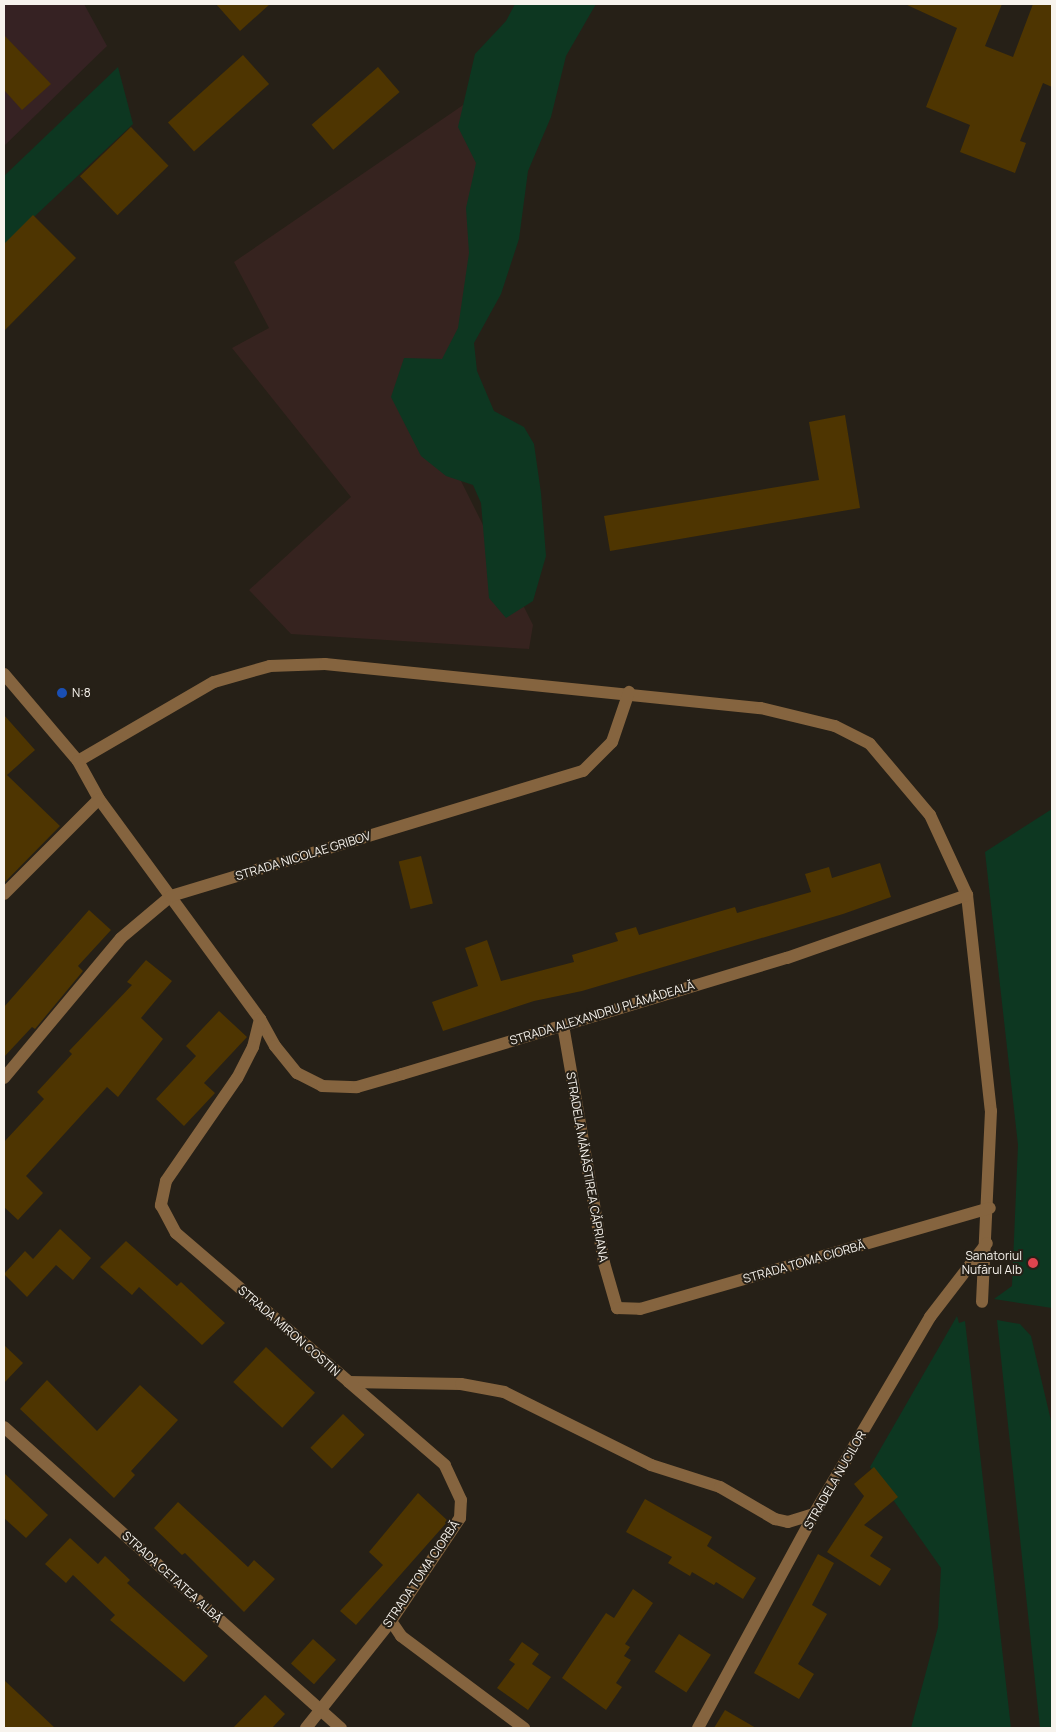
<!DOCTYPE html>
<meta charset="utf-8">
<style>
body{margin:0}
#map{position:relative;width:1056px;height:1732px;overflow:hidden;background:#262017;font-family:Manrope,sans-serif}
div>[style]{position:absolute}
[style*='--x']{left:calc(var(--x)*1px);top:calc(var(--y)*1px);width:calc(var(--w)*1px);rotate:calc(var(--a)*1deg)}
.commercial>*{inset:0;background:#362223}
.industrial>*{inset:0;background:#36231f}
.green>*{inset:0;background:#0d3721}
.building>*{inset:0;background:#4e3501;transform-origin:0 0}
.street>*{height:12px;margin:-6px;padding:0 6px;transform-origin:6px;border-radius:6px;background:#85643f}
.dots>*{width:14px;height:14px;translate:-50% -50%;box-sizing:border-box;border:2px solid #262017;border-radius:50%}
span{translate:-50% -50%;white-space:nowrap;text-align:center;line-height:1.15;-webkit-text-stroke:4px #262017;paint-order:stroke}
.poi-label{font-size:12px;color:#f7f3ed}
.left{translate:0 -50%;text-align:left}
.right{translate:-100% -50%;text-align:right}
.street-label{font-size:12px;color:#f7f3ed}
.frame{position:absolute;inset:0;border:5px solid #f7f3ed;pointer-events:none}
</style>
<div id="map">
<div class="commercial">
<div style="clip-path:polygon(4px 4px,84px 4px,107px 46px,4px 146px)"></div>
</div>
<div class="industrial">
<div style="clip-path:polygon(469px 101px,490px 209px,447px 453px,533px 625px,529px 649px,291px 634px,249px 590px,351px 497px,232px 348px,269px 328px,234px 262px)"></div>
</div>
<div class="green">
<div style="clip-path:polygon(515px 4px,596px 4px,566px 56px,551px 117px,528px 171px,519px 239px,501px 294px,474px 343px,477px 371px,494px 411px,524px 427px,534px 444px,541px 493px,546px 556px,533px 601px,506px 618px,489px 598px,481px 503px,473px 485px,446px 476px,421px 456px,391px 397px,404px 358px,442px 359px,458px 328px,469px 253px,466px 208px,476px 163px,458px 127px,475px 54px,506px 21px)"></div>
<div style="clip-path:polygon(118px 67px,133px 124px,4px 245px,4px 176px)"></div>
<div style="clip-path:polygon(1052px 809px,1052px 1308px,994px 1299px,1012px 1286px,1018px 1145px,985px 852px)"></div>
<div style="clip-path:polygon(957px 1316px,959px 1323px,965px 1321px,1011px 1728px,911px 1728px,938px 1627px,941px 1568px,870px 1467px)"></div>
<div style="clip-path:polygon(997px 1320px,1020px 1324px,1031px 1336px,1052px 1425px,1052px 1728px,1040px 1728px)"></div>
</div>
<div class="building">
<div style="clip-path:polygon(216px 4px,270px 4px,240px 31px)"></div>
<div style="clip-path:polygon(905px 4px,1002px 4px,985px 46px,1013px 57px,1033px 4px,1052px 4px,1052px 87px,1043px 83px,1020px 141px,1026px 143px,1015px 173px,960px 152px,970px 125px,926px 107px,957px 28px)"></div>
<div style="clip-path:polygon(4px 35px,51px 84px,22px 110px,4px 90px)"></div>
<div style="left:243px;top:55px;width:39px;height:101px;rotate:48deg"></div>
<div style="left:378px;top:67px;width:33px;height:88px;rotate:49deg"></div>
<div style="left:131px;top:127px;width:54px;height:71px;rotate:46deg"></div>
<div style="clip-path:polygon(33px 215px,76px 258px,4px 331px,4px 244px)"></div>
<div style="clip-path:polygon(845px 415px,860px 508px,610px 551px,604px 516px,819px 480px,809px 422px)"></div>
<div style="clip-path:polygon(4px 715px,35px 750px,7px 775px,60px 826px,4px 883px)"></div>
<div style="left:421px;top:856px;width:49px;height:23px;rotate:76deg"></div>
<div style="clip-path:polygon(880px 863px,891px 897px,843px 914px,582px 991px,534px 1001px,443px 1031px,432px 1002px,478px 986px,465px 948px,487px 940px,501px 981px,574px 962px,572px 955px,618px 941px,615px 933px,636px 927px,639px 935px,735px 907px,737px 913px,811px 892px,805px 874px,829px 867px,832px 878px)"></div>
<div style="clip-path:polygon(89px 910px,111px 930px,78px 966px,83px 971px,35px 1029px,32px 1027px,4px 1057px,4px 1007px)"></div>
<div style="clip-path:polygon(146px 960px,172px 981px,141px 1018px,163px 1039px,118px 1097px,107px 1087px,26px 1176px,43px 1193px,18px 1220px,4px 1207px,4px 1142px,44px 1099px,37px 1092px,72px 1054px,69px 1051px,132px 985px,127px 982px)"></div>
<div style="clip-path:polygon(219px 1011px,247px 1037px,204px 1083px,215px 1093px,184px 1126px,156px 1099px,196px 1056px,186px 1046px)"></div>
<div style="clip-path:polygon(60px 1229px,91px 1258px,73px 1280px,56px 1265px,27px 1297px,4px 1274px,25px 1251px,33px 1259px)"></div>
<div style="clip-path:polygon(126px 1241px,177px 1286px,181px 1282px,225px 1323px,202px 1345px,139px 1287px,132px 1295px,100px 1267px)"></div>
<div style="clip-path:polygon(4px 1345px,23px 1363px,4px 1383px)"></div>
<div style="left:266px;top:1347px;width:67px;height:48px;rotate:43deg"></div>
<div style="clip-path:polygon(47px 1380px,97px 1431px,140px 1385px,178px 1420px,131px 1471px,135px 1475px,114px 1498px,20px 1409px)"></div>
<div style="left:343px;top:1414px;width:30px;height:47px;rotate:44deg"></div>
<div style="clip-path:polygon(874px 1467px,898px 1497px,864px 1525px,883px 1537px,870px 1556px,891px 1569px,880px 1586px,827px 1552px,864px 1496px,854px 1484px)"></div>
<div style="clip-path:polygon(4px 1473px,48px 1515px,26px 1538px,4px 1518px)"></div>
<div style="clip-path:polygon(418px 1493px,448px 1521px,356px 1625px,340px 1611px,383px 1565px,369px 1552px)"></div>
<div style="clip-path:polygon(645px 1499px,712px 1537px,707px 1546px,756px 1578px,743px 1599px,716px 1582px,714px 1585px,692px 1572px,690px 1576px,668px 1563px,672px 1557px,626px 1532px)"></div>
<div style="clip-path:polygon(178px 1502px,248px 1567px,254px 1560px,275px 1579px,244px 1612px,185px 1553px,182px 1555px,154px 1528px)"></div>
<div style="clip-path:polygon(70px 1538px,98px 1564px,105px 1556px,130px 1580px,127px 1583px,208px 1656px,184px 1682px,110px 1620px,115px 1615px,73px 1575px,66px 1583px,45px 1564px)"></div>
<div style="clip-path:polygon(818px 1554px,834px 1563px,812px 1605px,827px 1614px,798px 1664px,814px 1674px,799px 1699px,754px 1673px)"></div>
<div style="clip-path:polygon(633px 1589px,653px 1603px,625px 1644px,630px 1647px,624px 1656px,631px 1660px,616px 1683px,622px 1687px,606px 1710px,562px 1678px,606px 1613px,614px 1618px)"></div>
<div style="left:679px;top:1634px;width:38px;height:45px;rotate:33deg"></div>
<div style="left:313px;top:1639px;width:31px;height:33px;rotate:42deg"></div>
<div style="clip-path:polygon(522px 1642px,539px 1654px,532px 1664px,551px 1677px,528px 1710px,497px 1688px,515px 1664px,509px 1660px)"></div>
<div style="clip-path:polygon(4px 1680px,55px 1728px,4px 1728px)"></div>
<div style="clip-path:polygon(265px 1695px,285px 1714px,272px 1728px,233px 1728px)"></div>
<div style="clip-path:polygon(725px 1710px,756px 1728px,714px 1728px)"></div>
</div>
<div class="street">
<div style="--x:4;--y:674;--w:114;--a:49.6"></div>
<div style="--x:78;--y:761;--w:157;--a:-30.2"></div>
<div style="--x:214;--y:682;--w:58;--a:-15.9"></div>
<div style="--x:270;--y:666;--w:55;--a:-2.1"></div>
<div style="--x:325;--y:664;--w:438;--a:5.8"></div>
<div style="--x:761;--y:708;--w:76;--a:13.7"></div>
<div style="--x:835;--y:726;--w:39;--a:27"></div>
<div style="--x:870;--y:744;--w:93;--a:49.8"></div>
<div style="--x:930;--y:815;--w:88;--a:65.2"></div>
<div style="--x:967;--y:895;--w:217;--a:83.7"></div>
<div style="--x:991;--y:1111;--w:191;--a:92.7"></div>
<div style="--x:78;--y:761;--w:43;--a:61.1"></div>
<div style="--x:99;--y:799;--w:273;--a:53.8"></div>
<div style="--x:260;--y:1019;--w:31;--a:61"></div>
<div style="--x:275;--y:1046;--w:35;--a:51"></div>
<div style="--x:297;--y:1073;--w:28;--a:27"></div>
<div style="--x:322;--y:1086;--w:35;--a:2"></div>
<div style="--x:357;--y:1087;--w:47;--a:-16.1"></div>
<div style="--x:402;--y:1074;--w:402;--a:-16.8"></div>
<div style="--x:787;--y:958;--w:191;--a:-19.3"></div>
<div style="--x:4;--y:894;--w:134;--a:-45"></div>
<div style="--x:260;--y:1019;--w:29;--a:104"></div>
<div style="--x:253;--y:1047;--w:35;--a:117"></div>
<div style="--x:237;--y:1078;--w:125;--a:124.6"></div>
<div style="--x:166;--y:1181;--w:25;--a:102"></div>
<div style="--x:161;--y:1205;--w:32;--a:62"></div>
<div style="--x:176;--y:1233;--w:228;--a:40.7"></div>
<div style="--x:349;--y:1382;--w:112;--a:1"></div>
<div style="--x:461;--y:1384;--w:44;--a:10.5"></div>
<div style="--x:504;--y:1392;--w:164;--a:26.4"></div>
<div style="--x:651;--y:1465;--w:72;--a:17.7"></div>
<div style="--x:720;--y:1487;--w:64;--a:30.2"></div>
<div style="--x:775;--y:1519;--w:13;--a:13"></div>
<div style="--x:788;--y:1522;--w:27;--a:-17"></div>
<div style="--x:563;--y:1025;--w:242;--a:80.2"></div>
<div style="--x:604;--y:1263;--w:47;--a:73.9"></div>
<div style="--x:617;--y:1308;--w:23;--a:2"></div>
<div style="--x:640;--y:1309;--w:364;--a:-16.1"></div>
<div style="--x:4;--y:1078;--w:182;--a:-50.1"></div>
<div style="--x:121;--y:938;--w:65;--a:-40"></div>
<div style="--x:171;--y:896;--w:431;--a:-16.9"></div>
<div style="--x:583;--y:771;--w:41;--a:-45"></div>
<div style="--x:612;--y:742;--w:53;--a:-71.2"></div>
<div style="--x:4;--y:1427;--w:452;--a:41.8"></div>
<div style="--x:391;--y:1621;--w:18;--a:56"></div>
<div style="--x:401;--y:1636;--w:154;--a:36.8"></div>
<div style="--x:306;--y:1728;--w:137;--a:-51.5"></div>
<div style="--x:391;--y:1621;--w:124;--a:-56.2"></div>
<div style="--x:460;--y:1518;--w:18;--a:-87"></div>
<div style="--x:461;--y:1500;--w:38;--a:-115"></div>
<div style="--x:445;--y:1465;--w:127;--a:-139.2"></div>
<div style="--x:698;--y:1728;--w:243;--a:-61.5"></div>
<div style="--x:814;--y:1514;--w:229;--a:-59.5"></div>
<div style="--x:930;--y:1317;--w:93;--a:-52.4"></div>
</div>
<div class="dots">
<div style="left:62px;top:693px;background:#1a4fb4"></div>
<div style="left:1033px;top:1263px;background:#e0444e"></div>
</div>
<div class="poi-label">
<span class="left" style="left:72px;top:693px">N:8</span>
<span class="right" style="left:1022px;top:1263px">Sanatoriul<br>Nufărul Alb</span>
</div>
<div class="street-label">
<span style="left:303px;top:856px;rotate:-17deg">STRADA NICOLAE GRIBOV</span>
<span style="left:602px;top:1013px;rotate:-17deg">STRADA ALEXANDRU PLĂMĂDEALĂ</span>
<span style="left:587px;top:1167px;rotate:80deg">STRADELA MĂNĂSTIREA CĂPRIANA</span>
<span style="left:804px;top:1262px;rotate:-16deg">STRADA TOMA CIORBĂ</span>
<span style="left:289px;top:1331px;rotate:41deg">STRADA MIRON COSTIN</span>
<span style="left:835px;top:1480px;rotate:-60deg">STRADELA NUCILOR</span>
<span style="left:421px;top:1574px;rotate:-56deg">STRADA TOMA CIORBĂ</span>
<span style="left:172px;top:1577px;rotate:42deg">STRADA CETATEA ALBĂ</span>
</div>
<div class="frame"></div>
</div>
